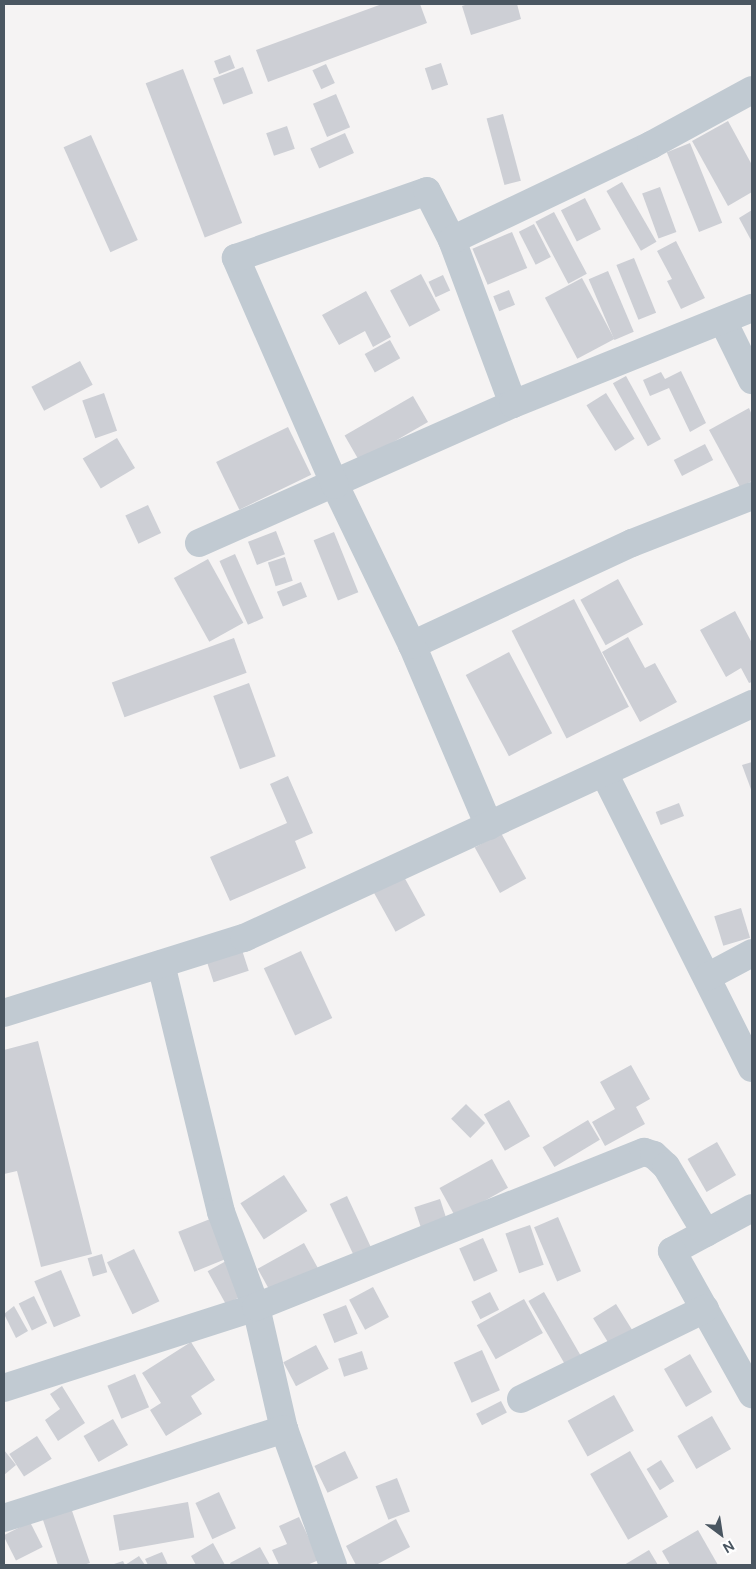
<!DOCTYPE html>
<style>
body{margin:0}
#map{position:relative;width:756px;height:1569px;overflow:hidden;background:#f5f3f3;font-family:"DM Sans",sans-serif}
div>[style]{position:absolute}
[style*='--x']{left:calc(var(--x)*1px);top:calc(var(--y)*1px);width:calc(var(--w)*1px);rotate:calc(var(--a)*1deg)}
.building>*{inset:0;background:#cdcfd5;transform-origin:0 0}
.minor>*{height:28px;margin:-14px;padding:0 14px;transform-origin:14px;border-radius:14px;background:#c1cad2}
.tertiary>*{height:28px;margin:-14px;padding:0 14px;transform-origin:14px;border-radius:14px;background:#c1cad2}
span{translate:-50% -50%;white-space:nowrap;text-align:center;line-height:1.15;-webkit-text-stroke:5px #fff;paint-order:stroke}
.frame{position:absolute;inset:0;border:5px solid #4a5661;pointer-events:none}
.north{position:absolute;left:696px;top:1509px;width:50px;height:50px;-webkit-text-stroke:4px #fff;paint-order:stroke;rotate:149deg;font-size:14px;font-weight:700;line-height:20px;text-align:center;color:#4a5661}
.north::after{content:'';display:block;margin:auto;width:18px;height:22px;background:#4a5661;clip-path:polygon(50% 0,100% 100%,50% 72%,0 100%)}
</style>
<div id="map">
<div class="building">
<div style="clip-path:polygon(382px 4px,420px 4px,427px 23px,268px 82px,256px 50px)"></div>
<div style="clip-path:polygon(468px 4px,517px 4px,521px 19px,471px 35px,462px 6px)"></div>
<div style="left:230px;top:55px;width:14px;height:17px;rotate:69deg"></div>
<div style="left:441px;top:63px;width:23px;height:17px;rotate:72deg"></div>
<div style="left:326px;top:64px;width:21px;height:15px;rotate:65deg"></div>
<div style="left:243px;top:67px;width:28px;height:32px;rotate:69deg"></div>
<div style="left:183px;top:69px;width:165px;height:40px;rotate:69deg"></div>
<div style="left:336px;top:94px;width:36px;height:25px;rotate:67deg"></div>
<div style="left:503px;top:114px;width:69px;height:17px;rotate:75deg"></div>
<div style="clip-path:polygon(728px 121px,752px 165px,752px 192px,728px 206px,692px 141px)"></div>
<div style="left:287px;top:126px;width:24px;height:22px;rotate:71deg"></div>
<div style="left:345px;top:133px;width:22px;height:38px;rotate:66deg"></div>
<div style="left:91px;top:135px;width:115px;height:30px;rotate:66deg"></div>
<div style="left:690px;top:143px;width:86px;height:25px;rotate:68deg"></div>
<div style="left:622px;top:182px;width:69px;height:18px;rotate:60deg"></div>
<div style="left:660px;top:187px;width:48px;height:19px;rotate:70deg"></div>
<div style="left:585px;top:198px;width:35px;height:27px;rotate:63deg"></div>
<div style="clip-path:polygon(752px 210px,752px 242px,739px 218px)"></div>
<div style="left:554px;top:212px;width:70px;height:21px;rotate:62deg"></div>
<div style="left:534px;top:224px;width:37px;height:17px;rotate:63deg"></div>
<div style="left:512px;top:232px;width:39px;height:43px;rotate:67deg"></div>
<div style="clip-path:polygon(676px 241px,705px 298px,681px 309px,667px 281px,672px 279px,657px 251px)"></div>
<div style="left:634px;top:258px;width:59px;height:19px;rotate:68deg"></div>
<div style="left:608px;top:271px;width:66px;height:21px;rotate:67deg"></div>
<div style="left:421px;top:274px;width:41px;height:35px;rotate:62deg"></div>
<div style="left:443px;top:275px;width:17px;height:16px;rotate:65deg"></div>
<div style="left:582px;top:278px;width:69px;height:42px;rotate:62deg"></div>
<div style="left:509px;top:290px;width:16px;height:17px;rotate:68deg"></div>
<div style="clip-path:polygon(366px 291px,391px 337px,373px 347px,365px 331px,339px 345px,322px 315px)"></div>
<div style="left:390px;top:340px;width:21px;height:29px;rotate:61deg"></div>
<div style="left:80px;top:361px;width:27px;height:55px;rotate:62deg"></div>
<div style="clip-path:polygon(681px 371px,706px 423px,690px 432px,669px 388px,650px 396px,643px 380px,661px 372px,665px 379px)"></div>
<div style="left:626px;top:376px;width:72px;height:15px;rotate:61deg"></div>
<div style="left:104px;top:393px;width:40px;height:23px;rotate:71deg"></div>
<div style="left:606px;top:393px;width:54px;height:23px;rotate:58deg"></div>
<div style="left:413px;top:396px;width:30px;height:79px;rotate:60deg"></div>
<div style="clip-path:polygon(749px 408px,752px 415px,752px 481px,740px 487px,709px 430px)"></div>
<div style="left:288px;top:427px;width:53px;height:80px;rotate:64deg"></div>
<div style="left:117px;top:438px;width:35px;height:40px;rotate:59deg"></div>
<div style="left:705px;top:444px;width:18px;height:35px;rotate:63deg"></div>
<div style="left:148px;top:505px;width:31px;height:25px;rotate:65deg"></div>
<div style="left:276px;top:531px;width:25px;height:30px;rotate:69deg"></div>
<div style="left:334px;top:532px;width:65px;height:22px;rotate:68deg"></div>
<div style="left:235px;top:554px;width:70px;height:17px;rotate:66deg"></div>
<div style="left:285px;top:557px;width:25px;height:18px;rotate:72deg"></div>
<div style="left:208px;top:559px;width:73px;height:39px;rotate:61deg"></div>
<div style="left:618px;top:579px;width:52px;height:43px;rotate:61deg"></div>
<div style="left:301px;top:582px;width:16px;height:26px;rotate:68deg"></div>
<div style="left:574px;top:599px;width:121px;height:70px;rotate:63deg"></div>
<div style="clip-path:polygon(735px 611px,752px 643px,752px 682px,749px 683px,741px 668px,726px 677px,700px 630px)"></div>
<div style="clip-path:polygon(628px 637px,645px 668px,655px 663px,677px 702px,640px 722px,602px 652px)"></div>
<div style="left:234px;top:638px;width:37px;height:130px;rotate:70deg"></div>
<div style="left:509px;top:652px;width:92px;height:49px;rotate:62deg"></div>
<div style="left:249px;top:683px;width:78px;height:38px;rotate:70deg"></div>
<div style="clip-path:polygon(752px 762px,752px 792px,742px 765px)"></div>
<div style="clip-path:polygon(288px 776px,313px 833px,295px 841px,306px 868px,230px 901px,210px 857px,287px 823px,270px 784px)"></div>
<div style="left:679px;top:803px;width:14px;height:25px;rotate:69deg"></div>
<div style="left:501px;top:833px;width:52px;height:30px;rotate:61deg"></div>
<div style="left:403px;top:875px;width:46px;height:34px;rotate:61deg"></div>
<div style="left:741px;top:908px;width:31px;height:28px;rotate:73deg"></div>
<div style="left:241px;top:947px;width:25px;height:37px;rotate:72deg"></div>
<div style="left:301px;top:951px;width:74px;height:41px;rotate:65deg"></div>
<div style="clip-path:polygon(38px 1041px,92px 1254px,41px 1267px,17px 1171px,4px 1174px,4px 1050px)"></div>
<div style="clip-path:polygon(631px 1065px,650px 1099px,636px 1107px,645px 1124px,605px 1146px,592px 1122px,615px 1109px,600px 1082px)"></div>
<div style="left:509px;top:1100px;width:42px;height:29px;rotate:60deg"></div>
<div style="left:466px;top:1104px;width:27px;height:21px;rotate:45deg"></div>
<div style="left:588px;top:1120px;width:23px;height:53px;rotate:59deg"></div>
<div style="left:717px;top:1142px;width:38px;height:34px;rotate:60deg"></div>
<div style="left:492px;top:1159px;width:33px;height:60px;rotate:61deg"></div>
<div style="left:284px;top:1175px;width:43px;height:52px;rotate:57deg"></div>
<div style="left:347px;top:1196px;width:64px;height:19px;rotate:65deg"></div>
<div style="left:440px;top:1199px;width:25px;height:27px;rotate:72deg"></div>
<div style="left:220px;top:1215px;width:43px;height:45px;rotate:68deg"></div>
<div style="left:558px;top:1217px;width:59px;height:26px;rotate:67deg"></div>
<div style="left:530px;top:1225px;width:42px;height:26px;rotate:71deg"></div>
<div style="left:483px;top:1238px;width:36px;height:26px;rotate:66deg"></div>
<div style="left:304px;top:1243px;width:35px;height:53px;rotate:61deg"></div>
<div style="left:134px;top:1249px;width:58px;height:30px;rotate:64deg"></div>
<div style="left:102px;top:1254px;width:19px;height:15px;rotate:74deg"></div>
<div style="left:226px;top:1261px;width:38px;height:21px;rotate:61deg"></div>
<div style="left:61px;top:1270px;width:50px;height:29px;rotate:67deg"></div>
<div style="left:373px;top:1287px;width:34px;height:27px;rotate:62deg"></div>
<div style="left:490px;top:1292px;width:20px;height:21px;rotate:63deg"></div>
<div style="left:544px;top:1292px;width:77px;height:18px;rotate:60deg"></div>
<div style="left:34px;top:1296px;width:30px;height:17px;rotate:64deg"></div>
<div style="left:524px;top:1299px;width:39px;height:54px;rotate:61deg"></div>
<div style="left:616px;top:1304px;width:32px;height:27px;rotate:58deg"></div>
<div style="left:346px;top:1305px;width:31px;height:25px;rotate:68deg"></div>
<div style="clip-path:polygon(14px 1306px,28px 1331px,16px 1338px,4px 1314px)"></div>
<div style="clip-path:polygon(191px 1342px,215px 1380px,191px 1396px,202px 1414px,166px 1436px,150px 1410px,161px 1403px,142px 1373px)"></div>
<div style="left:316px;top:1345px;width:27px;height:37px;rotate:62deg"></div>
<div style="left:482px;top:1350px;width:44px;height:31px;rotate:66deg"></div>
<div style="left:362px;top:1351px;width:19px;height:25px;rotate:72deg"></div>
<div style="left:690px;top:1354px;width:44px;height:30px;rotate:60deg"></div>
<div style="left:135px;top:1374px;width:36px;height:30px;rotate:67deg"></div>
<div style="clip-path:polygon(62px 1386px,85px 1423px,58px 1441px,45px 1420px,60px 1409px,50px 1394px)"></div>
<div style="left:614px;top:1395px;width:41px;height:53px;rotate:61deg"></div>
<div style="left:501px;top:1401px;width:13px;height:28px;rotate:63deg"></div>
<div style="left:712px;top:1416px;width:38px;height:40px;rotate:60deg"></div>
<div style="left:113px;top:1419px;width:30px;height:34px;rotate:60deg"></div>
<div style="left:37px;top:1436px;width:27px;height:33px;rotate:57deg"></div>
<div style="clip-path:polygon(4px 1450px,16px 1465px,4px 1475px)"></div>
<div style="left:345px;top:1451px;width:30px;height:34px;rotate:64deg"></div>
<div style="left:630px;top:1451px;width:76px;height:46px;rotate:60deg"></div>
<div style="left:661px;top:1460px;width:25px;height:17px;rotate:58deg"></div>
<div style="left:397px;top:1478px;width:36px;height:23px;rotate:69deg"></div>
<div style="left:219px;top:1492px;width:40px;height:26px;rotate:65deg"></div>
<div style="left:188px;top:1502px;width:36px;height:76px;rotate:80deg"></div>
<div style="clip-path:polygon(70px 1505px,90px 1563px,83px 1565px,58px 1565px,41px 1514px)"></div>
<div style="clip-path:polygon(299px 1517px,319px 1560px,307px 1565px,279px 1565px,272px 1550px,287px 1544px,279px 1526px)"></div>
<div style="clip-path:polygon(396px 1519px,410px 1547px,376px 1565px,356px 1565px,346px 1546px)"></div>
<div style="left:30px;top:1522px;width:28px;height:30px;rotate:63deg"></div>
<div style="clip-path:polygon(698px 1530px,718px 1565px,670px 1565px,662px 1551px)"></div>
<div style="clip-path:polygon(213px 1543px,225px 1565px,196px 1565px,191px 1556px)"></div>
<div style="clip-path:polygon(260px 1547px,270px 1565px,231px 1565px,230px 1563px)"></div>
<div style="clip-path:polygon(649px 1550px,658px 1565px,624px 1565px)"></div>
<div style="clip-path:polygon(162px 1552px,168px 1565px,148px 1565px,145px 1559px)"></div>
<div style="clip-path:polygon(139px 1556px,145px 1565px,111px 1565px,123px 1561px,125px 1565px)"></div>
</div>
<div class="minor">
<div style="--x:452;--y:240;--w:175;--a:69.6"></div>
<div style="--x:723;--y:321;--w:66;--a:63.8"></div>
<div style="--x:199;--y:543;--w:343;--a:-23.9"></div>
<div style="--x:513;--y:404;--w:258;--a:-21.9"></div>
<div style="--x:412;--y:645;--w:242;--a:-24.9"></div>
<div style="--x:632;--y:543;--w:129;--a:-21.4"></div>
<div style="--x:604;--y:773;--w:330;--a:63.4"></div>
<div style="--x:489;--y:826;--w:197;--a:-113"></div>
<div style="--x:412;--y:645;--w:178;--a:-115.7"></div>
<div style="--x:335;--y:485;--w:248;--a:-113.6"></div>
<div style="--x:236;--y:258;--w:202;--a:-19.3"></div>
<div style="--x:427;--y:191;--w:55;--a:63"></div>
<div style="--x:452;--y:240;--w:221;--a:-25.5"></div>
<div style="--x:651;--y:145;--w:115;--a:-28.6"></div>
<div style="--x:161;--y:964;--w:255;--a:76.4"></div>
<div style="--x:221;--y:1212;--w:101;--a:69.8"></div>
<div style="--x:256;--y:1307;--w:125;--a:77.1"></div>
<div style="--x:284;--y:1429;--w:145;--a:70.2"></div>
<div style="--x:707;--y:977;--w:51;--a:-28.1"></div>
<div style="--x:752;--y:1208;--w:91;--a:151.7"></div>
<div style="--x:672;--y:1251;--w:164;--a:60.8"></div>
<div style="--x:4;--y:1388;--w:265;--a:-17.8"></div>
<div style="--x:256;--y:1307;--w:418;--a:-21.8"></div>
<div style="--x:644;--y:1152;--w:10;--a:17"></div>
<div style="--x:654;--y:1155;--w:16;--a:43"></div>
<div style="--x:666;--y:1166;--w:78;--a:59.2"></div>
<div style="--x:521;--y:1399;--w:205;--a:-26.1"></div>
<div style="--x:4;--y:1518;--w:294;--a:-17.6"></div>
</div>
<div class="tertiary">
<div style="--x:4;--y:1013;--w:251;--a:-17.4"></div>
<div style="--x:244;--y:938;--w:559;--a:-24.73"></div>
</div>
<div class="frame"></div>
<div class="north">N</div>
</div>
